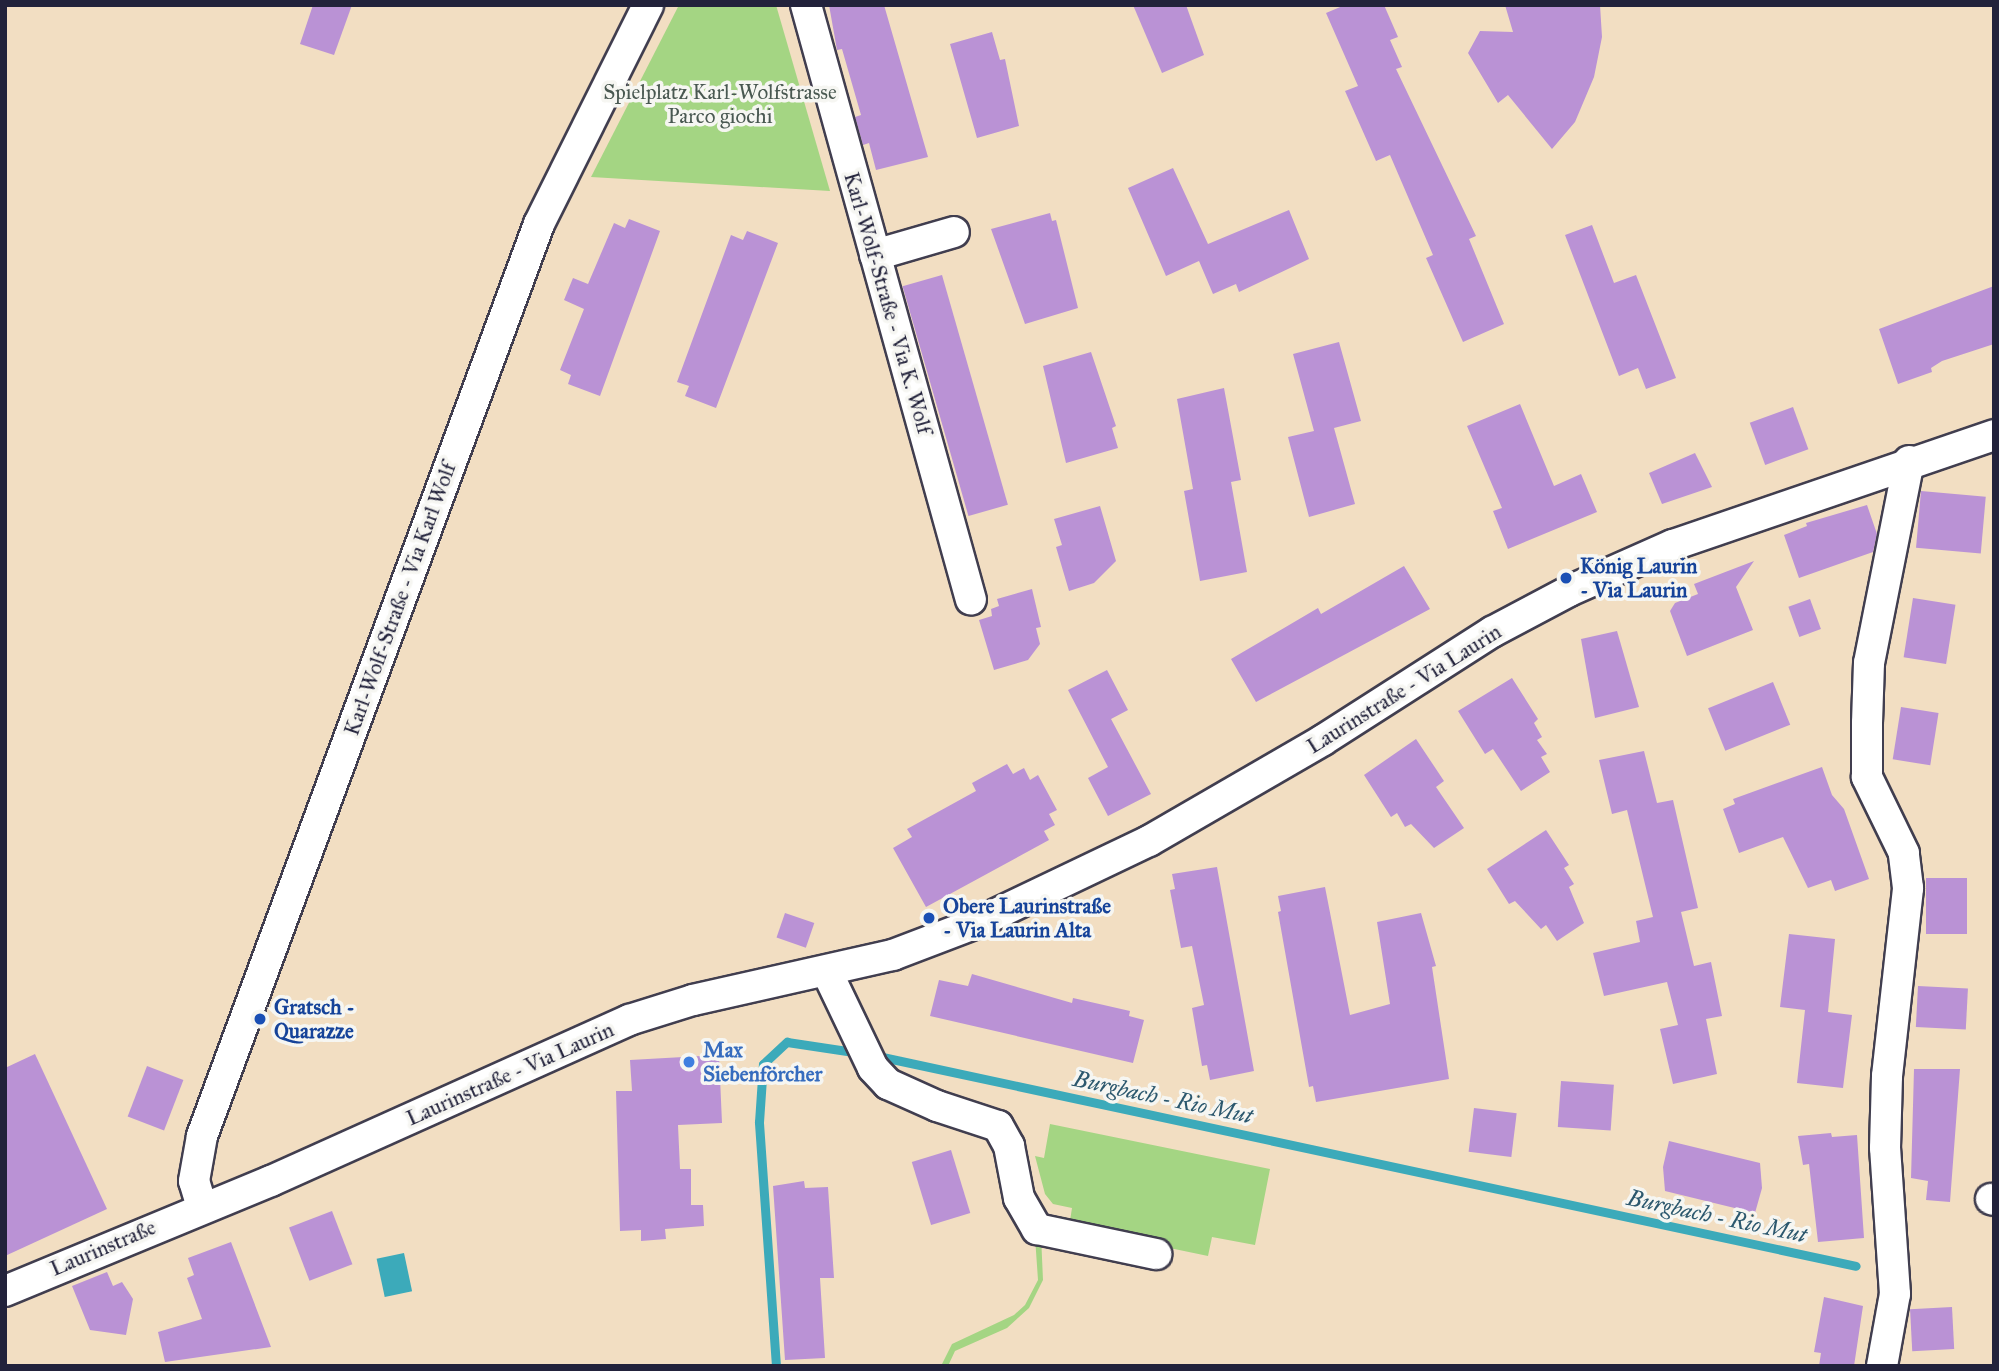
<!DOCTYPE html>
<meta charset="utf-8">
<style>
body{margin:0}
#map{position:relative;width:1999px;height:1371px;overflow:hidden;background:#f2dec2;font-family:"IM FELL Great Primer",serif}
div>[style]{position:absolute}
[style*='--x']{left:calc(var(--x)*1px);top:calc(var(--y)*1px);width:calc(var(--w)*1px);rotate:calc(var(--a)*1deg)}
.green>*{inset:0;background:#a4d583}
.water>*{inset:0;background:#3caaba;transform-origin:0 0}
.stream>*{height:9px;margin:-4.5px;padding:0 4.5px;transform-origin:4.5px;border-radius:4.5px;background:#3caaba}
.building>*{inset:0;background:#ba92d5;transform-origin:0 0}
.roads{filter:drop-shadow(2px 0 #413e4f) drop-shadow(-2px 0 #413e4f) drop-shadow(0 2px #413e4f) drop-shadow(0 -2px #413e4f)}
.street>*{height:30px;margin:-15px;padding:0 15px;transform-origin:15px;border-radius:15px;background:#fff}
.dots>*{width:19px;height:19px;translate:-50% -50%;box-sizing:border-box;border:4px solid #f6f6f2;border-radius:50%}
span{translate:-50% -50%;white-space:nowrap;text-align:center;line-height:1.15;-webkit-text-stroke:7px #f6f6f2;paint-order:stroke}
.park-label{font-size:21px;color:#495851}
.street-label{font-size:21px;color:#22223b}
.transit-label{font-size:21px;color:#164399;font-weight:700}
.left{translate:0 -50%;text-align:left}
.shop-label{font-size:21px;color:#366cbe;font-weight:700}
.water-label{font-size:23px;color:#2c586e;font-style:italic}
.frame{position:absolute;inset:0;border:7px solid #22223b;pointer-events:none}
</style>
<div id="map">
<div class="green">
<div style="clip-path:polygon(679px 5px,776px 5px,830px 191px,591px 177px)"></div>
<div style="clip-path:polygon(1050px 1124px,1270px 1169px,1255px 1245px,1212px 1237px,1208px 1256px,1069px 1227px,1072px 1208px,1053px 1204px,1045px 1194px,1035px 1156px,1044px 1158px)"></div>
<div style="clip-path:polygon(1041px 1235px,1043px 1280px,1029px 1308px,1007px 1328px,955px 1351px,948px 1366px,941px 1366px,952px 1344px,1014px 1315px,1025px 1305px,1038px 1280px,1035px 1237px)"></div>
</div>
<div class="water">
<div style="left:404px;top:1253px;width:39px;height:28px;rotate:78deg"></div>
</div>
<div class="stream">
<div style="--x:873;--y:1055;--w:1005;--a:12.11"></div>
<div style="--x:776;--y:1366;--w:245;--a:-94"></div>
<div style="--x:759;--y:1122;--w:58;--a:-86.1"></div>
<div style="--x:763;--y:1064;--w:33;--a:-43"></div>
<div style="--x:787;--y:1042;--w:74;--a:8.6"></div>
</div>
<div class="building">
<div style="clip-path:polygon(313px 5px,352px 5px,334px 55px,300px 44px)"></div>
<div style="clip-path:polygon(829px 5px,884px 5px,928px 157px,876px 170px,869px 143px,863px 145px,855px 117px,861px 115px,842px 49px,837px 50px)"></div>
<div style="clip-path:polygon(1133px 5px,1186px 5px,1204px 55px,1162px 73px)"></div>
<div style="clip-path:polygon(1345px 5px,1384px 5px,1398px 37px,1390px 40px,1402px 67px,1396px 69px,1476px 236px,1469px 239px,1504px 324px,1463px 342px,1426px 258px,1433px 255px,1390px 155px,1376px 161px,1345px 91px,1358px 86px,1326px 13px)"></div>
<div style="clip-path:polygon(1505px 5px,1600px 5px,1602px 37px,1594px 77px,1575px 122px,1552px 149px,1508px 95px,1498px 103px,1468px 53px,1480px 31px,1513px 32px)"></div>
<div style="clip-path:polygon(992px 32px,1000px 60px,1005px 59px,1019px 126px,977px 138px,950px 44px)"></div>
<div style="clip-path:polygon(1173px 168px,1208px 244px,1289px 210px,1309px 259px,1239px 292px,1236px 284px,1213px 294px,1199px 261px,1166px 276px,1128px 188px)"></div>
<div style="clip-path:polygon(1050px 213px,1052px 221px,1056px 220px,1078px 308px,1025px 324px,991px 229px)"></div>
<div style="clip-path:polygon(629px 219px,660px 231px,600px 396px,568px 384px,571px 375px,560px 370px,584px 309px,564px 300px,573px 278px,588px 284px,614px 223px,625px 228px)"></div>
<div style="clip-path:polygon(1592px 225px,1614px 283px,1636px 275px,1676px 378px,1646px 389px,1638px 368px,1619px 376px,1565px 235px)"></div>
<div style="clip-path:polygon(747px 231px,778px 243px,716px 408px,685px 396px,689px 386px,677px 382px,731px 235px,743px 240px)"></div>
<div style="left:942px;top:275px;width:239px;height:41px;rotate:74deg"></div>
<div style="clip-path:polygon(1994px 286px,1994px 344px,1942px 361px,1931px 368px,1932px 372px,1898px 384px,1879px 329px)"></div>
<div style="clip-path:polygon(1339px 342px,1361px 421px,1334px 428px,1355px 504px,1309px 517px,1288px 437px,1314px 431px,1293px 354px)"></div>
<div style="clip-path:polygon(1091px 352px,1116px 426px,1112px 428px,1118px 448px,1066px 463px,1043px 366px)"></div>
<div style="clip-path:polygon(1224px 388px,1241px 480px,1231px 482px,1247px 572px,1200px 581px,1184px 491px,1193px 489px,1177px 399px)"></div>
<div style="clip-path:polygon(1520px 404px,1554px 486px,1581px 474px,1597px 512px,1508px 549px,1493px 511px,1502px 508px,1467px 426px)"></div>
<div style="left:1793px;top:407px;width:45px;height:46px;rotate:70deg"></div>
<div style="clip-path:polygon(1695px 453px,1712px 487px,1662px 504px,1649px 473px)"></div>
<div style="left:1921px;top:491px;width:65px;height:57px;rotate:5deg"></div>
<div style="clip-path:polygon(1867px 505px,1877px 534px,1873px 552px,1799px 578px,1784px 535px,1807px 526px,1806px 523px)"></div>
<div style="clip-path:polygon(1100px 506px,1116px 561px,1094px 583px,1069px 591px,1056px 547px,1062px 545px,1054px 519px)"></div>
<div style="clip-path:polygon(1754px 561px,1736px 587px,1753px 630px,1687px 656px,1670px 611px,1675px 603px,1698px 594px,1694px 584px)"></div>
<div style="clip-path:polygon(1404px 566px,1430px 609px,1256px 702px,1231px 659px,1318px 608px,1321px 614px)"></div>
<div style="clip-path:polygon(1032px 589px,1041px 627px,1036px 628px,1040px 644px,1028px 660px,994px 670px,979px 620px,992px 616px,991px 609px,999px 606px,997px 599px)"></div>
<div style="left:1913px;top:598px;width:43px;height:60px;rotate:9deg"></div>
<div style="left:1810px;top:599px;width:32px;height:23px;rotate:70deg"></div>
<div style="clip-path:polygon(1617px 631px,1639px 707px,1595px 718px,1581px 639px)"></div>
<div style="clip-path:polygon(1107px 670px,1128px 710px,1111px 719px,1151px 794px,1108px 816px,1088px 778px,1108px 767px,1068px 690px)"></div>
<div style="clip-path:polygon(1512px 678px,1538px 719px,1534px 723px,1542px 737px,1537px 740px,1547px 754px,1541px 757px,1550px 772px,1521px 791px,1493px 749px,1485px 754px,1458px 711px)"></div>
<div style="left:1773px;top:682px;width:46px;height:70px;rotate:68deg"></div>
<div style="left:1901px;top:707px;width:38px;height:53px;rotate:9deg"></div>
<div style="clip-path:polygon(1416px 739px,1444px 781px,1436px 787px,1464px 828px,1434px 848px,1411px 824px,1405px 827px,1397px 813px,1391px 817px,1364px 775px)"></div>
<div style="clip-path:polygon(1644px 751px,1657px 803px,1673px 800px,1698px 908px,1681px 912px,1694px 966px,1711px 962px,1722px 1016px,1706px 1019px,1717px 1074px,1673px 1084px,1660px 1029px,1678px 1025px,1667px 982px,1604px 996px,1593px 953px,1640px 942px,1636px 921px,1653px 917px,1627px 810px,1612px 814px,1599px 760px)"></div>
<div style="clip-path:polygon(1007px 764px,1013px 774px,1024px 768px,1030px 780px,1038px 775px,1057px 810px,1049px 814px,1055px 825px,1044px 831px,1049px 840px,926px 907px,893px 848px,912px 837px,907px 829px,976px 791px,972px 783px)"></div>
<div style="clip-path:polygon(1822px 767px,1832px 795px,1844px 809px,1869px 879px,1835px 891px,1831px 880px,1808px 888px,1783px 837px,1739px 853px,1723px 809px,1735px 804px,1733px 799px)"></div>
<div style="clip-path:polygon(1546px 830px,1569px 865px,1564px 868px,1574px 884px,1569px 887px,1584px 923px,1557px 941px,1546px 925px,1541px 929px,1515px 901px,1509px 904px,1487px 869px)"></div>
<div style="clip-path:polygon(1217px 867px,1254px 1071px,1210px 1080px,1207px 1065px,1202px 1066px,1192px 1008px,1204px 1005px,1192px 946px,1181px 948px,1170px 890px,1175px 889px,1172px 874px)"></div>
<div style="left:1926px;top:878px;width:41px;height:56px"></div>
<div style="clip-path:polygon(1325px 887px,1350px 1015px,1390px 1004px,1377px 922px,1421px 913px,1436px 966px,1432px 967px,1449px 1079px,1316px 1102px,1313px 1086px,1309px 1087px,1278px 912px,1281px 911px,1278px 896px)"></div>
<div style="left:785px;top:913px;width:31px;height:26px;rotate:19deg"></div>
<div style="clip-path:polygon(1789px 934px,1835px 939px,1828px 1012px,1852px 1015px,1843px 1088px,1797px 1083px,1805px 1010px,1780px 1007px)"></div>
<div style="clip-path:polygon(972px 974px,1072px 1003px,1073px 998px,1130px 1011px,1129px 1016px,1144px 1020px,1133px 1063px,930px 1016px,939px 980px,968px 986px)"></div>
<div style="left:1918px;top:986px;width:50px;height:41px;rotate:3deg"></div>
<div style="clip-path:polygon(35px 1054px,107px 1209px,5px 1256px,5px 1068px)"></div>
<div style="clip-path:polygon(719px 1055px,722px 1123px,678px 1125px,680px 1169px,691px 1169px,691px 1205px,703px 1205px,704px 1226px,665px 1229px,666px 1239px,641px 1241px,641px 1230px,620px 1231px,616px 1091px,632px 1091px,630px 1060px)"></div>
<div style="left:147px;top:1066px;width:39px;height:54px;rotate:21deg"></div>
<div style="clip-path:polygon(1914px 1069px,1960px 1069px,1950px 1202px,1926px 1200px,1928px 1181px,1911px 1178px)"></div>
<div style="left:1561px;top:1081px;width:53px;height:46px;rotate:4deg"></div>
<div style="left:1474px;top:1108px;width:43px;height:44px;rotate:7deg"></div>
<div style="clip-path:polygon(1831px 1133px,1832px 1137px,1857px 1135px,1864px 1238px,1818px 1242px,1809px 1164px,1803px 1165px,1798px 1136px)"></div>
<div style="clip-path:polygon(1669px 1141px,1760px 1163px,1762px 1188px,1755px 1213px,1665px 1191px,1663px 1167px)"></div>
<div style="left:951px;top:1150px;width:66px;height:41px;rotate:73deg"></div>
<div style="clip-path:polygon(804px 1181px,805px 1188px,828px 1187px,834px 1278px,820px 1278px,825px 1358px,785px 1360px,773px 1186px)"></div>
<div style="left:332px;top:1211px;width:57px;height:46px;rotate:69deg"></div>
<div style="clip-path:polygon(231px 1242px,271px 1347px,165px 1362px,158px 1332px,202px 1319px,187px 1278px,194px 1275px,188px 1258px)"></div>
<div style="clip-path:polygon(107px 1272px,113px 1286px,122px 1282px,133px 1299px,126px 1335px,90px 1330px,72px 1286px)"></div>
<div style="clip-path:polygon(1824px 1297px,1863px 1306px,1854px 1366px,1819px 1366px,1821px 1353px,1814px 1352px)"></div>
<div style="left:1952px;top:1307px;width:42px;height:42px;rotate:87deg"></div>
</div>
<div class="roads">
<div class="street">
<div style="--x:806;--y:5;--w:617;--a:74.5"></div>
<div style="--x:875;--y:255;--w:82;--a:-16.2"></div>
<div style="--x:827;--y:972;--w:106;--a:64.4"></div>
<div style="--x:873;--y:1068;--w:22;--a:47"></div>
<div style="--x:888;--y:1084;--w:54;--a:24.2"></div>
<div style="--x:937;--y:1106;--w:64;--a:18.2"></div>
<div style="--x:998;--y:1126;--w:23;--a:61"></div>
<div style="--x:1009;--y:1146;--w:53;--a:79.1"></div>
<div style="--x:1019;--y:1198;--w:36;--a:60"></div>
<div style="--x:1037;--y:1229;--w:122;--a:11.9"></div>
<div style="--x:1991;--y:1199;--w:3;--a:18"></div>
<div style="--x:202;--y:1207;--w:27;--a:-107"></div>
<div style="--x:194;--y:1181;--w:46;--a:-79.9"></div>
<div style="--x:202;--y:1136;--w:972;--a:-69.72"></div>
<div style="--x:539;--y:224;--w:245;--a:-63.5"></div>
<div style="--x:5;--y:1291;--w:288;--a:-22.5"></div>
<div style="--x:271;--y:1181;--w:393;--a:-24.2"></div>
<div style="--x:629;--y:1020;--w:67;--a:-17.4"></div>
<div style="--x:693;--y:1000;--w:205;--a:-12.7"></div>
<div style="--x:893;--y:955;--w:90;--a:-20.9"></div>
<div style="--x:977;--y:923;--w:191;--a:-25.5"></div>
<div style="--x:1149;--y:841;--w:201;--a:-30.1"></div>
<div style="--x:1323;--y:740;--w:201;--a:-32.6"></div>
<div style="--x:1492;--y:632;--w:87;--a:-28"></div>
<div style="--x:1569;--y:591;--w:114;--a:-23.9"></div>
<div style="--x:1673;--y:545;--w:339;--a:-18.9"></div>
<div style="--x:1882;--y:1366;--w:73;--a:-79.8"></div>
<div style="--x:1895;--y:1294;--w:146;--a:-93.9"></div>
<div style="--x:1885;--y:1148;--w:72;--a:-88.4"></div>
<div style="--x:1887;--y:1076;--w:189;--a:-83.6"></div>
<div style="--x:1908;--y:888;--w:35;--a:-97"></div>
<div style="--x:1904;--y:853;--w:85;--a:-116"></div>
<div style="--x:1867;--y:777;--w:54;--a:-90"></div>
<div style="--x:1867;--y:723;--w:60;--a:-88.1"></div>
<div style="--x:1869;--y:663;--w:206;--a:-78.8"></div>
</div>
</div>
<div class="dots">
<div style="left:1566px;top:578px;background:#1a4fb4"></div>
<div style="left:929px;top:918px;background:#1a4fb4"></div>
<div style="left:260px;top:1019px;background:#1a4fb4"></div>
<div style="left:689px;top:1062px;background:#3f7fe0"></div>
</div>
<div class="park-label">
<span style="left:720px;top:104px">Spielplatz Karl-Wolfstrasse<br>Parco giochi</span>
</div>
<div class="street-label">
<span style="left:888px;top:303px;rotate:74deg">Karl-Wolf-Straße - Via K. Wolf</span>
<span style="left:400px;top:599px;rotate:-70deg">Karl-Wolf-Straße - Via Karl Wolf</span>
<span style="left:1404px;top:689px;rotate:-32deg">Laurinstraße - Via Laurin</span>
<span style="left:510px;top:1074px;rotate:-24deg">Laurinstraße - Via Laurin</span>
<span style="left:103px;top:1248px;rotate:-23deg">Laurinstraße</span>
</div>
<div class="transit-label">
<span class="left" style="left:1580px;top:578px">König Laurin<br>- Via Laurin</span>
<span class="left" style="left:943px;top:918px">Obere Laurinstraße<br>- Via Laurin Alta</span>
<span class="left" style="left:274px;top:1019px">Gratsch -<br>Quarazze</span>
</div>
<div class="shop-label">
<span class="left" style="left:703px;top:1062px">Max<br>Siebenförcher</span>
</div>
<div class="water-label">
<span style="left:1163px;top:1097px;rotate:12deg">Burgbach - Rio Mut</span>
<span style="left:1717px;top:1216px;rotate:12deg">Burgbach - Rio Mut</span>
</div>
<div class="frame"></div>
</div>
